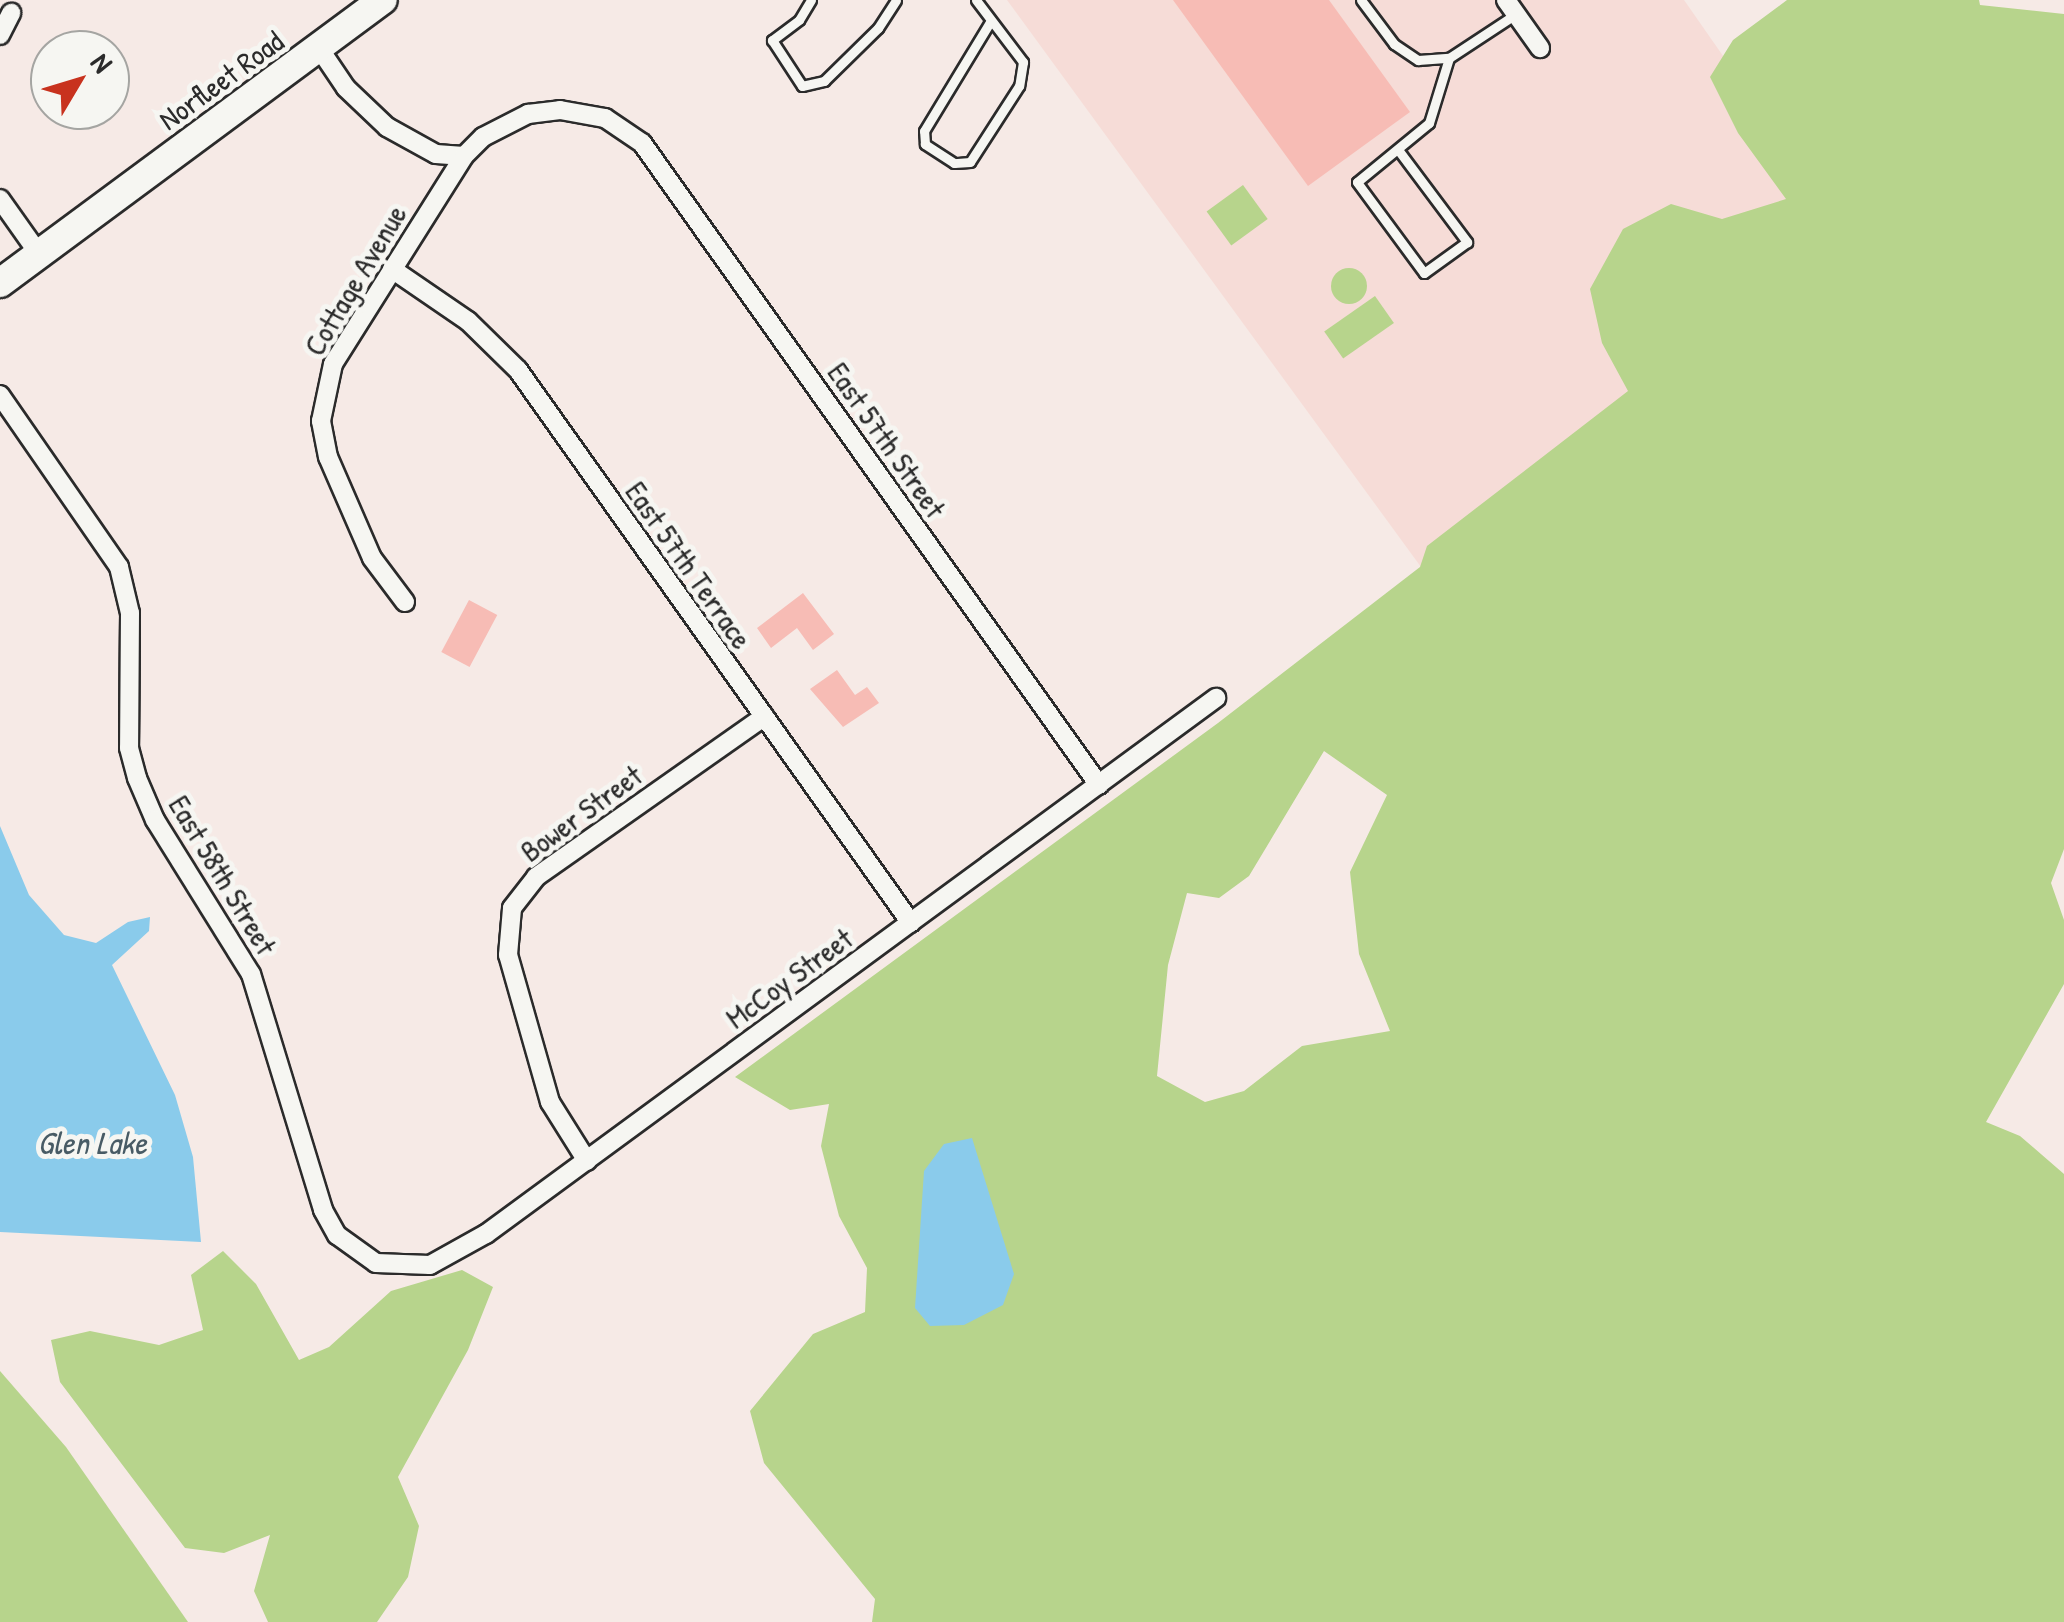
<!DOCTYPE html>
<style>
body{margin:0}
#map{position:relative;width:2064px;height:1622px;overflow:hidden;background:#f6eae6;font-family:"Patrick Hand",sans-serif}
div>[style]{position:absolute}
[style*='--x']{left:calc(var(--x)*1px);top:calc(var(--y)*1px);width:calc(var(--w)*1px);rotate:calc(var(--a)*1deg)}
.built>*{inset:0;background:#f6dcd7}
.green>*{inset:0;background:#b7d48c;transform-origin:0 0}
.round{border-radius:50%}
.water>*{inset:0;background:#8acbeb}
.building>*{inset:0;background:#f7bcb5;transform-origin:0 0}
.roads{filter:drop-shadow(2px 0 #2b2b2b) drop-shadow(-2px 0 #2b2b2b) drop-shadow(0 2px #2b2b2b) drop-shadow(0 -2px #2b2b2b)}
.lane>*{height:9px;margin:-4.5px;padding:0 4.5px;transform-origin:4.5px;border-radius:4.5px;background:#f6f6f2}
.street>*{height:18px;margin:-9px;padding:0 9px;transform-origin:9px;border-radius:9px;background:#f6f6f2}
.secondary>*{height:28px;margin:-14px;padding:0 14px;transform-origin:14px;border-radius:14px;background:#f6f6f2}
span{translate:-50% -50%;white-space:nowrap;text-align:center;line-height:1.15;-webkit-text-stroke:10px #f6f6f2;paint-order:stroke}
.street-label{font-size:30px;color:#2b2b2b}
.water-label{font-size:32px;color:#485b65;font-style:italic}
.north{position:absolute;left:30px;top:30px;width:100px;height:100px;box-sizing:border-box;background:#f6f6f2;border:2px solid #a5a5a2;border-radius:50%;rotate:52deg;font-size:28px;font-weight:700;line-height:40px;text-align:center;color:#2b2b2b}
.north::after{content:'';display:block;margin:auto;width:35px;height:45px;background:#c8321e;clip-path:polygon(50% 0,100% 100%,50% 72%,0 100%)}
</style>
<div id="map">
<div class="built">
<div style="clip-path:polygon(1007px 0,1684px 0,1855px 245px,1421px 567px)"></div>
</div>
<div class="green">
<div style="clip-path:polygon(evenodd,1787px 0,1979px 0,1980px 5px,2064px 14px,2064px 849px,2051px 883px,2064px 920px,2064px 984px,1986px 1122px,2020px 1136px,2064px 1174px,2064px 1622px,872px 1622px,875px 1599px,764px 1463px,750px 1411px,813px 1334px,865px 1312px,867px 1268px,839px 1216px,821px 1146px,829px 1104px,790px 1110px,735px 1077px,1218px 723px,1420px 567px,1427px 546px,1628px 391px,1602px 343px,1590px 289px,1623px 229px,1671px 204px,1722px 219px,1786px 199px,1738px 133px,1710px 77px,1733px 40px,1787px 0,1324px 751px,1387px 795px,1350px 872px,1359px 954px,1390px 1031px,1302px 1046px,1244px 1091px,1205px 1102px,1157px 1076px,1168px 965px,1187px 893px,1219px 898px,1249px 876px,1324px 751px)"></div>
<div style="left:1243px;top:185px;width:42px;height:45px;rotate:54deg"></div>
<div class="round" style="left:1331px;top:268px;width:36px;height:36px"></div>
<div style="left:1375px;top:296px;width:33px;height:62px;rotate:55deg"></div>
<div style="clip-path:polygon(223px 1251px,256px 1284px,299px 1360px,329px 1347px,391px 1291px,462px 1270px,493px 1287px,468px 1350px,398px 1477px,419px 1526px,408px 1577px,377px 1622px,268px 1622px,254px 1591px,270px 1535px,224px 1553px,185px 1548px,60px 1382px,51px 1340px,90px 1331px,159px 1345px,203px 1330px,191px 1275px)"></div>
<div style="clip-path:polygon(0 1371px,66px 1447px,188px 1622px,0 1622px)"></div>
</div>
<div class="water">
<div style="clip-path:polygon(0 826px,29px 895px,64px 935px,96px 943px,128px 922px,150px 917px,149px 931px,112px 965px,175px 1095px,193px 1157px,201px 1242px,0 1232px)"></div>
<div style="clip-path:polygon(972px 1138px,1014px 1274px,1003px 1305px,964px 1325px,930px 1326px,915px 1308px,924px 1171px,944px 1144px)"></div>
</div>
<div class="building">
<div style="clip-path:polygon(1173px 0,1329px 0,1410px 112px,1308px 186px)"></div>
<div style="clip-path:polygon(803px 593px,834px 634px,813px 650px,797px 628px,771px 648px,757px 628px)"></div>
<div style="left:469px;top:600px;width:32px;height:59px;rotate:28deg"></div>
<div style="clip-path:polygon(837px 670px,855px 695px,867px 687px,879px 703px,843px 727px,810px 689px)"></div>
</div>
<div class="roads">
<div class="lane">
<div style="--x:811;--y:0;--w:23;--a:121"></div>
<div style="--x:799;--y:20;--w:34;--a:143"></div>
<div style="--x:772;--y:40;--w:55;--a:56.9"></div>
<div style="--x:802;--y:86;--w:23;--a:-13"></div>
<div style="--x:824;--y:81;--w:76;--a:-44.5"></div>
<div style="--x:878;--y:28;--w:33;--a:-57"></div>
<div style="--x:976;--y:0;--w:78;--a:52.8"></div>
<div style="--x:1023;--y:62;--w:24;--a:99"></div>
<div style="--x:1019;--y:86;--w:90;--a:122.8"></div>
<div style="--x:970;--y:162;--w:16;--a:176"></div>
<div style="--x:954;--y:163;--w:35;--a:-147"></div>
<div style="--x:925;--y:144;--w:13;--a:-94"></div>
<div style="--x:924;--y:131;--w:127;--a:-58.8"></div>
<div style="--x:1361;--y:0;--w:55;--a:53.1"></div>
<div style="--x:1394;--y:44;--w:29;--a:34"></div>
<div style="--x:1418;--y:60;--w:31;--a:-4"></div>
<div style="--x:1449;--y:58;--w:80;--a:-33.3"></div>
<div style="--x:1399;--y:151;--w:114;--a:53.2"></div>
<div style="--x:1467;--y:242;--w:53;--a:144.2"></div>
<div style="--x:1424;--y:273;--w:113;--a:-126.4"></div>
<div style="--x:1357;--y:182;--w:93;--a:-39.3"></div>
<div style="--x:1429;--y:123;--w:68;--a:-72.9"></div>
</div>
<div class="street">
<div style="--x:1506;--y:0;--w:59;--a:54.7"></div>
<div style="--x:0;--y:35;--w:25;--a:-63"></div>
<div style="--x:319;--y:48;--w:48;--a:56"></div>
<div style="--x:346;--y:88;--w:57;--a:43.6"></div>
<div style="--x:387;--y:127;--w:56;--a:28.9"></div>
<div style="--x:436;--y:154;--w:28;--a:4"></div>
<div style="--x:0;--y:199;--w:67;--a:54.7"></div>
<div style="--x:392;--y:269;--w:92;--a:34.4"></div>
<div style="--x:468;--y:321;--w:70;--a:44.4"></div>
<div style="--x:518;--y:370;--w:678;--a:54.6"></div>
<div style="--x:0;--y:395;--w:209;--a:55.3"></div>
<div style="--x:119;--y:567;--w:47;--a:76.6"></div>
<div style="--x:130;--y:613;--w:135;--a:90.4"></div>
<div style="--x:129;--y:748;--w:31;--a:75"></div>
<div style="--x:137;--y:778;--w:46;--a:66.8"></div>
<div style="--x:155;--y:820;--w:181;--a:58.1"></div>
<div style="--x:251;--y:974;--w:247;--a:73"></div>
<div style="--x:323;--y:1210;--w:29;--a:61"></div>
<div style="--x:337;--y:1235;--w:48;--a:35.7"></div>
<div style="--x:376;--y:1263;--w:54;--a:2.1"></div>
<div style="--x:430;--y:1265;--w:64;--a:-29"></div>
<div style="--x:486;--y:1234;--w:906;--a:-36.29"></div>
<div style="--x:405;--y:602;--w:55;--a:-126.9"></div>
<div style="--x:372;--y:558;--w:110;--a:-113.5"></div>
<div style="--x:328;--y:457;--w:37;--a:-101"></div>
<div style="--x:321;--y:421;--w:58;--a:-78.1"></div>
<div style="--x:333;--y:364;--w:246;--a:-57.8"></div>
<div style="--x:464;--y:156;--w:27;--a:-45"></div>
<div style="--x:483;--y:137;--w:51;--a:-27.1"></div>
<div style="--x:528;--y:114;--w:32;--a:-7"></div>
<div style="--x:560;--y:110;--w:46;--a:10.1"></div>
<div style="--x:605;--y:118;--w:45;--a:34"></div>
<div style="--x:642;--y:143;--w:788;--a:54.56"></div>
<div style="--x:587;--y:1161;--w:70;--a:-122.1"></div>
<div style="--x:550;--y:1102;--w:153;--a:-105.9"></div>
<div style="--x:508;--y:955;--w:47;--a:-85.1"></div>
<div style="--x:512;--y:908;--w:39;--a:-52"></div>
<div style="--x:536;--y:877;--w:279;--a:-35.1"></div>
</div>
<div class="secondary">
<div style="--x:0;--y:283;--w:476;--a:-36.5"></div>
</div>
</div>
<div class="street-label">
<span style="left:221px;top:80px;rotate:-36deg">Norfleet Road</span>
<span style="left:355px;top:280px;rotate:-59deg">Cottage Avenue</span>
<span style="left:887px;top:440px;rotate:55deg">East 57th Street</span>
<span style="left:689px;top:565px;rotate:55deg">East 57th Terrace</span>
<span style="left:581px;top:813px;rotate:-36deg">Bower Street</span>
<span style="left:223px;top:875px;rotate:59deg">East 58th Street</span>
<span style="left:789px;top:978px;rotate:-36deg">McCoy Street</span>
</div>
<div class="water-label">
<span style="left:92px;top:1143px">Glen Lake</span>
</div>
<div class="north">N</div>
</div>
